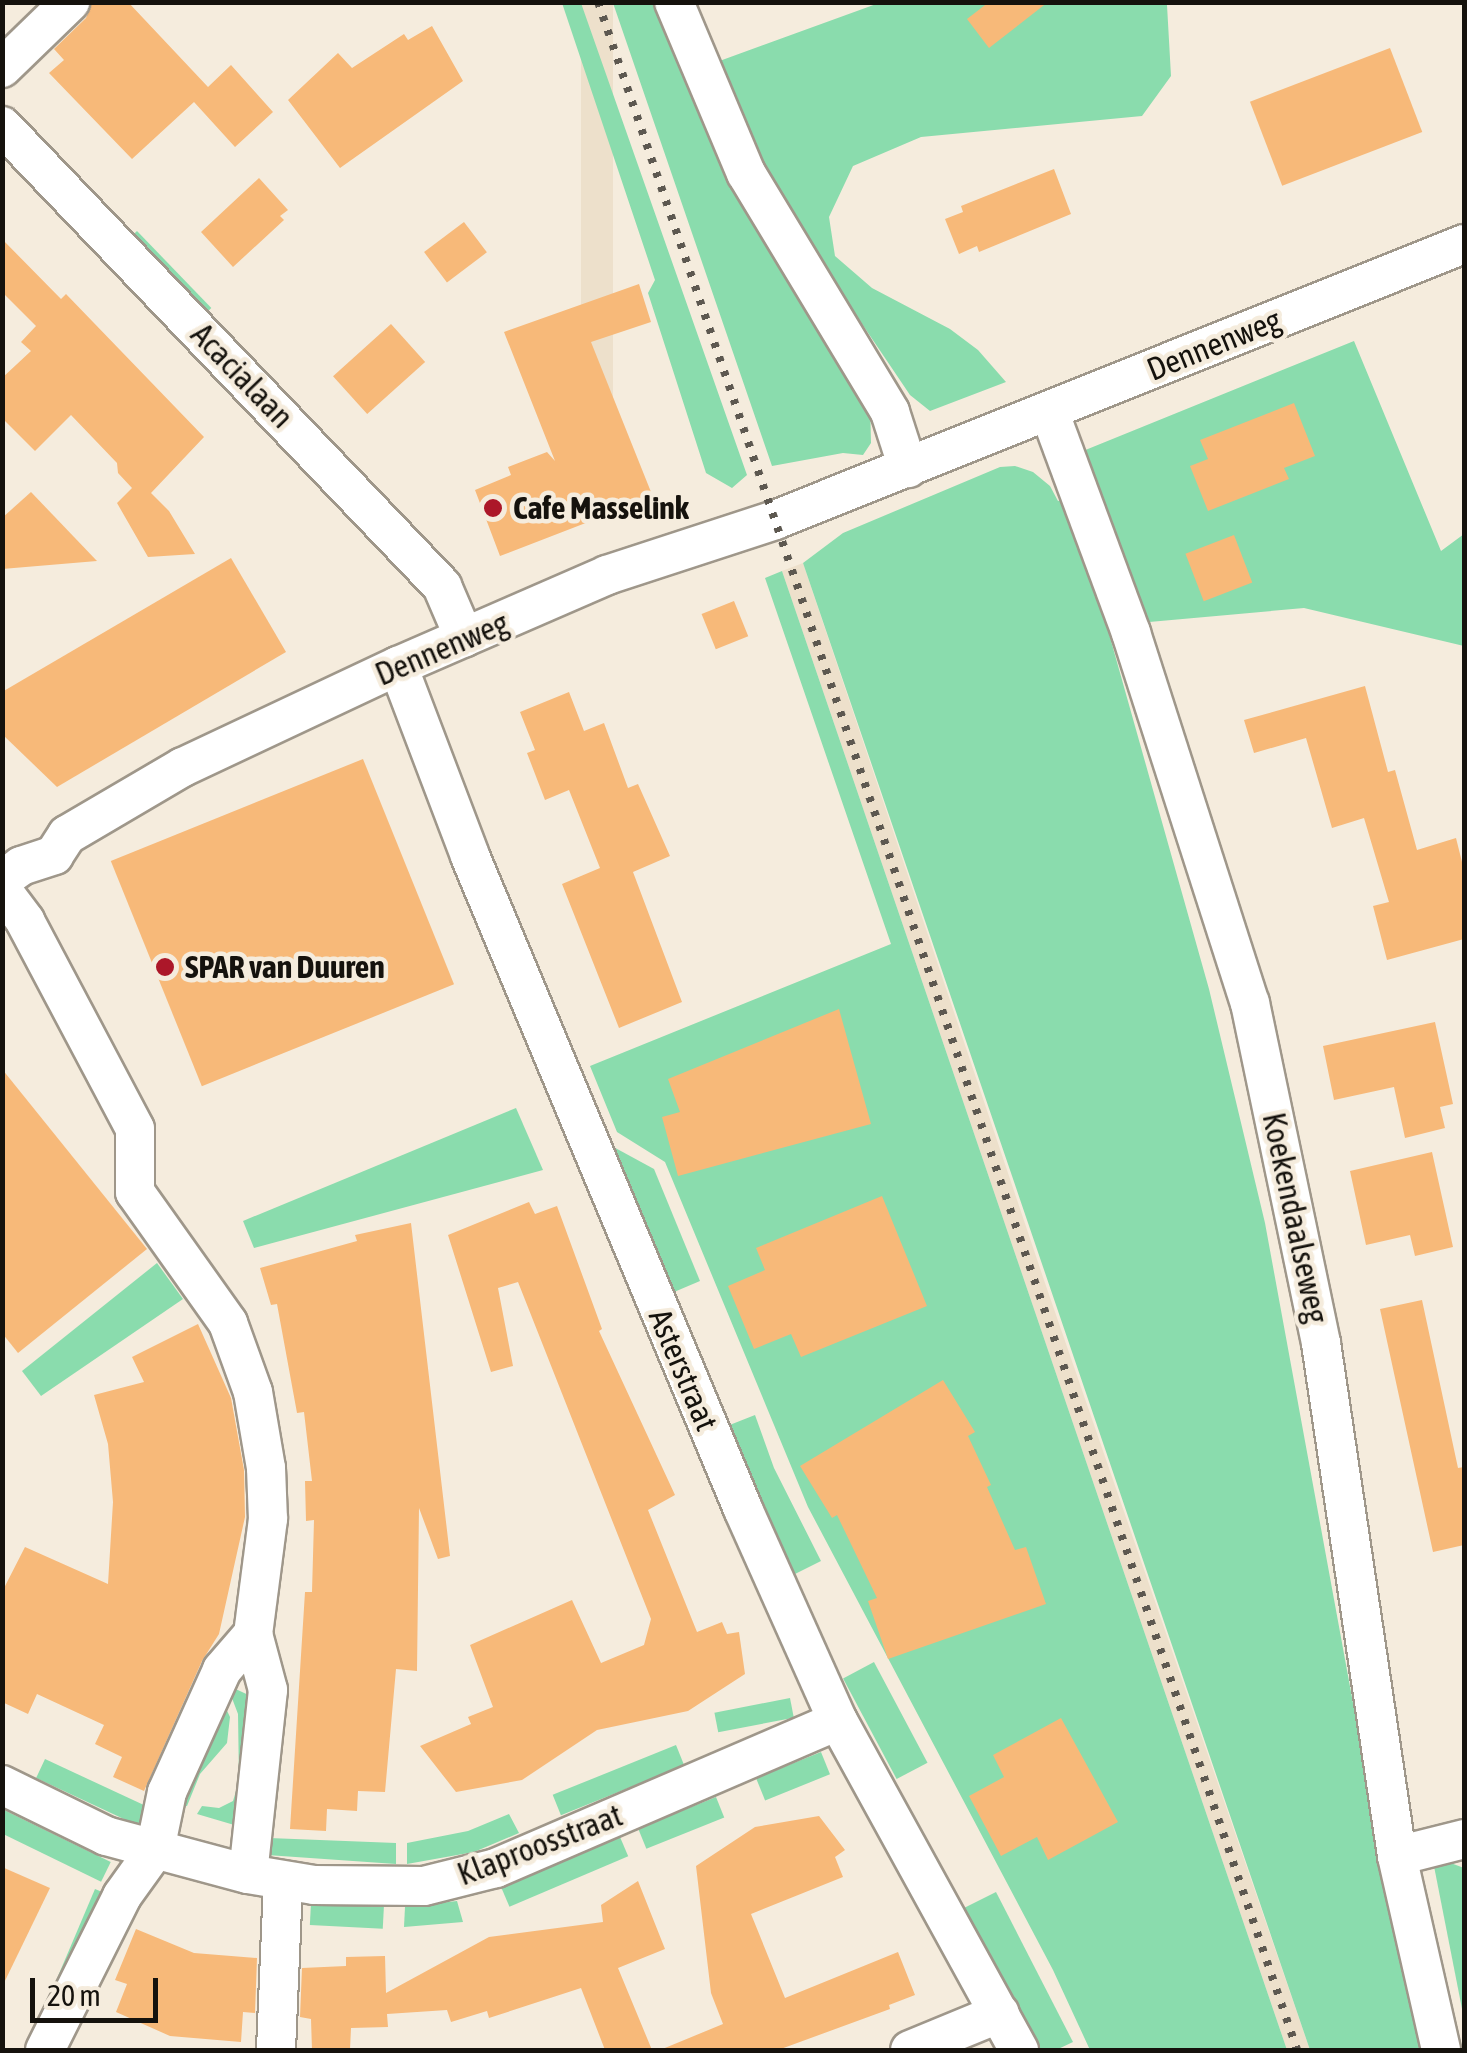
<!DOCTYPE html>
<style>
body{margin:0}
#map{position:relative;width:1467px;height:2053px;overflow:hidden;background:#f5ecdd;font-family:"Asap Condensed",sans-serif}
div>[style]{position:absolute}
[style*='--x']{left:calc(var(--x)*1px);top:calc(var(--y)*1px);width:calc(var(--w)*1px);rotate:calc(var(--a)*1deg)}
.built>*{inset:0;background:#ede0cb;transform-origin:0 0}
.green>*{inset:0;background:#8adcad;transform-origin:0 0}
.building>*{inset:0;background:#f7b979;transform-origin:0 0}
.roads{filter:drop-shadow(2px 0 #9f978a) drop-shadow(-2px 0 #9f978a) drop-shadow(0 2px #9f978a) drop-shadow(0 -2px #9f978a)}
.street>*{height:38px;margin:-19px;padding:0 19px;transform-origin:19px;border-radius:19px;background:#fff}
.rail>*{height:8px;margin-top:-4px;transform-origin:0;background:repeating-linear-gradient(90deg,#5d5850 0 5px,transparent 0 15px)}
.dots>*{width:28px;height:28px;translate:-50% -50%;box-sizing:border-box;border:5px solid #f5ecdd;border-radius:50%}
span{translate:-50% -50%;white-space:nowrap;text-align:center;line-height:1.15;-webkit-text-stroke:9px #f5ecdd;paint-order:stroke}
.street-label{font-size:32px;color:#15120d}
.poi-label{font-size:32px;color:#15120d;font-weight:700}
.left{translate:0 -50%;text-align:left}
.frame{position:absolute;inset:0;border:5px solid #15120d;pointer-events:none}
.scale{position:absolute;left:30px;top:1978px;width:128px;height:45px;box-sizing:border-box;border:5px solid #15120d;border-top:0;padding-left:12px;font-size:30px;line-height:35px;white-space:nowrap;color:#15120d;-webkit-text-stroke:8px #f5ecdd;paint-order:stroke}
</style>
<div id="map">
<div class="built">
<div style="left:581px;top:3px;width:32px;height:500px"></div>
<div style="clip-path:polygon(803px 563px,1045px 1283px,1310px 2050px,1287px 2050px,782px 571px)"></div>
</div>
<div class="green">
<div style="clip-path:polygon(562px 3px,581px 3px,747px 475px,732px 488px,706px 473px,648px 293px,655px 280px)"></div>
<div style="clip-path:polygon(613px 3px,657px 3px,870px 401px,871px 443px,863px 455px,843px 453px,772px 466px)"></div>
<div style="clip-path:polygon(879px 3px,1214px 3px,1167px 5px,1171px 76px,1142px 116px,921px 137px,853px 166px,829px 217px,835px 256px,872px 288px,950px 329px,978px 350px,1006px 382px,930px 411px,910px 395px,802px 235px,703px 67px)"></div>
<div style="left:137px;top:231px;width:107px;height:8px;rotate:46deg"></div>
<div style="clip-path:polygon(1354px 341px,1441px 551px,1464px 534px,1464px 646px,1304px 608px,1138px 623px,1078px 453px)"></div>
<div style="clip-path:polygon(1015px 466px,1033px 472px,1050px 486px,1058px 501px,1066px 499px,1095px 584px,1209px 989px,1265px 1223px,1373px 1812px,1423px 2050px,1310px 2050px,803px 563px,843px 533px,1000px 467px)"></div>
<div style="clip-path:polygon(782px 571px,1188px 1760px,1287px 2050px,1090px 2050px,1053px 1970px,808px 1507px,665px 1162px,617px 1132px,590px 1066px,891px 944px,765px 578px)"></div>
<div style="clip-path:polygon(516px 1108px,543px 1170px,254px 1248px,243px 1221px)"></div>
<div style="clip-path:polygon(608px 1144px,654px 1169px,700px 1281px,667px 1295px)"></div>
<div style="clip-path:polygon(157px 1263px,183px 1299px,41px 1396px,22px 1371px)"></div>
<div style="clip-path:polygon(755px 1415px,774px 1468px,821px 1561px,789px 1577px,722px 1428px)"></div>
<div style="left:874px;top:1662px;width:114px;height:35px;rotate:62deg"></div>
<div style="clip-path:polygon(227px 1685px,257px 1699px,241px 1827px,197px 1814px,202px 1806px,219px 1808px,233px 1801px,239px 1781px,238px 1714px)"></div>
<div style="clip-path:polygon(221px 1698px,230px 1717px,227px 1743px,200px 1774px,187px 1806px,176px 1807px)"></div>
<div style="left:790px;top:1698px;width:20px;height:77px;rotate:79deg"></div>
<div style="left:676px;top:1745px;width:22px;height:133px;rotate:68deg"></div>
<div style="left:821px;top:1752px;width:24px;height:70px;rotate:68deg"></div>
<div style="left:45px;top:1759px;width:115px;height:21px;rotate:25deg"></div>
<div style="left:716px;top:1797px;width:22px;height:84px;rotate:68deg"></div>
<div style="left:2px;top:1809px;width:121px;height:22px;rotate:26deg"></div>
<div style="clip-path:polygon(509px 1814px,519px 1833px,474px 1852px,407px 1864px,407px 1843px,468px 1831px)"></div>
<div style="left:620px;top:1837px;width:21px;height:129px;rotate:67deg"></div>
<div style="clip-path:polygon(269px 1838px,396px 1843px,396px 1864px,267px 1855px)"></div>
<div style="clip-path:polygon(1432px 1856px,1464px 1868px,1464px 2019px)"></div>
<div style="left:95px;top:1889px;width:13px;height:153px;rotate:23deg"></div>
<div style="clip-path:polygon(996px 1892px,1073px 2042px,1056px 2050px,1037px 2050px,964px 1908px)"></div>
<div style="clip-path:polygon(457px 1901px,463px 1922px,404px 1927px,405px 1907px)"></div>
<div style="left:311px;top:1903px;width:73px;height:22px;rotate:3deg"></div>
</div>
<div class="building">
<div style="clip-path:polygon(92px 2px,128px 2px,208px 87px,231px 65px,273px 112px,235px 147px,194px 102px,132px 159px,49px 73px,64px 60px,54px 49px,86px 18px)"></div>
<div style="clip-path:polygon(989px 2px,1048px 2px,989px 48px,967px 19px)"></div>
<div style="clip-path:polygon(432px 26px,463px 81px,340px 168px,288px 100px,338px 53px,352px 68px,404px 34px,408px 40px)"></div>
<div style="left:1390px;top:48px;width:90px;height:150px;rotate:69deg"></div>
<div style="clip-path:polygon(1054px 169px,1071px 214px,979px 252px,977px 246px,959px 254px,945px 219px,963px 212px,961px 206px)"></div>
<div style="clip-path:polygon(259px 178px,288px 210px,280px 216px,284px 220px,233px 267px,201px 232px)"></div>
<div style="left:464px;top:222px;width:38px;height:50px;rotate:53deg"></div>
<div style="clip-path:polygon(2px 239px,61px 299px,66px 294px,204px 437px,151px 493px,169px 511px,195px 554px,148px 557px,117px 503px,132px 488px,118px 473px,117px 463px,71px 415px,35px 451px,2px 418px,2px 378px,31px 351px,21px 342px,36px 326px,2px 292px)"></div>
<div style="clip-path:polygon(639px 284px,651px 322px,591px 342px,653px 497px,500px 556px,475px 490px,511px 475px,508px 467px,547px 452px,555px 461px,504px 332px)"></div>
<div style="left:391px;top:324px;width:51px;height:78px;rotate:48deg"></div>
<div style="clip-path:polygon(1294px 403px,1315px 456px,1284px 468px,1289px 479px,1208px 511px,1190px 466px,1208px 459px,1200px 440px)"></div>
<div style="clip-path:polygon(31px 492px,97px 561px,2px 569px,2px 518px)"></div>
<div style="left:1234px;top:535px;width:51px;height:52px;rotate:69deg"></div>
<div style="clip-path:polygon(231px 558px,286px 652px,57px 787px,2px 734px,2px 692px)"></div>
<div style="left:734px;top:601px;width:38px;height:35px;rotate:68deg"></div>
<div style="clip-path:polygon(1365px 686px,1388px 772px,1395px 770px,1417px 850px,1456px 838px,1464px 870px,1464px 939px,1387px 960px,1373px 906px,1389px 902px,1364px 818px,1332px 828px,1306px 738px,1254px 753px,1244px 720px)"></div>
<div style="clip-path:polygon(569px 692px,584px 731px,604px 723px,628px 788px,638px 784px,670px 856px,633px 872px,682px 1002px,619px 1028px,562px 884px,600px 868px,569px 790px,545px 800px,527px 753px,535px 750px,520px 712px)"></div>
<div style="left:363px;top:759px;width:243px;height:272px;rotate:68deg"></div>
<div style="clip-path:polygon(839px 1009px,871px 1124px,678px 1176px,662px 1117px,680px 1112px,668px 1079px)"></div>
<div style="clip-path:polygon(1435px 1022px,1453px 1104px,1440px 1107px,1445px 1128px,1405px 1138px,1394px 1087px,1334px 1100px,1323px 1046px)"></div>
<div style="clip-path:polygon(2px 1069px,147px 1249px,18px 1353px,2px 1333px)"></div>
<div style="clip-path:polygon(1432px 1152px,1453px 1247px,1415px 1256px,1410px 1235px,1366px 1245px,1350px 1171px)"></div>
<div style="clip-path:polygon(882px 1196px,927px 1306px,801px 1357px,791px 1334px,754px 1349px,728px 1286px,765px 1270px,756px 1248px)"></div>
<div style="clip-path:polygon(529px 1202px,535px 1214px,557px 1206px,602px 1329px,599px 1331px,675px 1495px,648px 1510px,697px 1632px,722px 1622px,727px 1634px,739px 1632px,745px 1674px,688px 1711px,597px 1730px,522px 1780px,456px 1792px,420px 1746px,471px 1724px,468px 1717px,493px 1707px,470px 1645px,572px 1600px,601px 1663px,644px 1645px,651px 1619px,518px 1282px,498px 1288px,513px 1366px,491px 1372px,448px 1235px)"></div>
<div style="clip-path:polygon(411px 1223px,450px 1556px,438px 1559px,419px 1508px,417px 1671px,396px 1669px,385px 1792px,358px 1791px,357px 1811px,327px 1809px,326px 1831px,290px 1829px,305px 1592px,312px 1592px,314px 1520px,306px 1521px,305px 1481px,312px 1481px,304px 1412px,297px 1413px,277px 1304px,271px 1305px,260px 1268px,357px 1241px,355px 1235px)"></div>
<div style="clip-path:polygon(1422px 1300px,1458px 1468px,1464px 1467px,1464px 1545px,1433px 1552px,1380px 1309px)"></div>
<div style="clip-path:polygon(198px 1324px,231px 1398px,244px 1470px,245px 1517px,219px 1634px,202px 1661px,144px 1791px,113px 1777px,122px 1757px,95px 1744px,104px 1725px,37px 1694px,28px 1714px,2px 1702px,2px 1592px,25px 1547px,108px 1584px,113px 1502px,108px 1444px,94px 1395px,144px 1382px,132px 1357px)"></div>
<div style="clip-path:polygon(943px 1380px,975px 1432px,968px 1436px,991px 1485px,987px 1487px,1015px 1550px,1026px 1547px,1046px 1604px,888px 1659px,868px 1601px,877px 1598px,837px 1515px,832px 1518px,800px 1466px)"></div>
<div style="clip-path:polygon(1061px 1718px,1118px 1822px,1048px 1860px,1037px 1837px,1001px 1856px,969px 1796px,1004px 1777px,993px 1755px)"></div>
<div style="clip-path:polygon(819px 1816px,845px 1850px,835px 1857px,843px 1877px,751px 1914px,785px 1998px,898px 1952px,915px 1995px,889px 2005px,890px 2009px,778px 2050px,660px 2050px,723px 2024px,711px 1993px,696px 1866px,755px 1827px)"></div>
<div style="clip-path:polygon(2px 1867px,50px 1888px,2px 1987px)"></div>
<div style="clip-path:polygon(638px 1881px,665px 1949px,618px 1968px,652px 2050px,605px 2050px,581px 1988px,489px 2018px,487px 2011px,451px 2022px,447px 2010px,387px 2014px,388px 2027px,351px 2028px,350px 2050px,312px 2050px,311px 2019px,300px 2017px,302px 1968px,346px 1966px,346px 1957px,385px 1956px,386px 1993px,489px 1937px,603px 1922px,601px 1905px)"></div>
<div style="clip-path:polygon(136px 1929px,194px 1953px,257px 1958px,255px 2013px,243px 2012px,241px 2042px,170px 2036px,116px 2012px,127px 1984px,115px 1980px)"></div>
</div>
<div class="roads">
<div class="street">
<div style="--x:674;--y:2;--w:186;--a:67.2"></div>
<div style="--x:746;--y:173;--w:279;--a:58.9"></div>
<div style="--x:890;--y:412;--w:59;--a:72.2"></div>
<div style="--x:2;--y:68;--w:95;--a:-44.1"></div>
<div style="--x:2;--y:126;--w:637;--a:46.27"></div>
<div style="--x:442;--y:586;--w:56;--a:66.7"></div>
<div style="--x:1049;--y:411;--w:237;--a:69.7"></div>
<div style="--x:1131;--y:633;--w:389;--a:72.2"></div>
<div style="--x:1250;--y:1003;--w:347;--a:78.2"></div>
<div style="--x:1321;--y:1343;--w:519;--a:81.57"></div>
<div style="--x:1397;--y:1856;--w:199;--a:77.2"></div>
<div style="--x:398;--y:666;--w:203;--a:69.2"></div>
<div style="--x:470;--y:856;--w:708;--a:67.31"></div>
<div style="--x:743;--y:1509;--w:232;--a:65.9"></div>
<div style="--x:838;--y:1721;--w:376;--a:61.2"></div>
<div style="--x:2;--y:880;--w:24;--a:-36"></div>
<div style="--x:21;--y:866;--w:35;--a:-18"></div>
<div style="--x:54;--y:855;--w:24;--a:-57"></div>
<div style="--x:67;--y:835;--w:134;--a:-30.4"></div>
<div style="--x:183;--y:767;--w:238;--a:-25.2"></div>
<div style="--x:398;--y:666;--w:228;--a:-23.5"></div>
<div style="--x:607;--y:575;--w:177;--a:-18.1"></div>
<div style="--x:775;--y:520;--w:742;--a:-21.83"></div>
<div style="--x:2;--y:890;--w:39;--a:53"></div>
<div style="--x:25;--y:921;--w:235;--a:62.1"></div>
<div style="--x:135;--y:1129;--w:63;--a:90"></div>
<div style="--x:135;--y:1192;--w:161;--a:54.6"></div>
<div style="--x:228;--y:1323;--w:73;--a:70.1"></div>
<div style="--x:253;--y:1392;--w:77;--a:80.3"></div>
<div style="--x:266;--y:1468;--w:51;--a:87.8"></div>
<div style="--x:268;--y:1519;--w:116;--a:97.4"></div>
<div style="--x:2;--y:1785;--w:116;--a:26.1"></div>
<div style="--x:106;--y:1836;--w:147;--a:15"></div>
<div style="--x:248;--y:1874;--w:67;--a:9.5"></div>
<div style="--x:314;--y:1885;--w:110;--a:0.5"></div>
<div style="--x:424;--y:1886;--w:74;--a:-14"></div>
<div style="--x:496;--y:1868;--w:372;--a:-23.3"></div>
<div style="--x:1397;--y:1856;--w:69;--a:-14.2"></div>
<div style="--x:45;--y:2050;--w:172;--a:-63.4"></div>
<div style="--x:122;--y:1896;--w:57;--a:-54.3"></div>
<div style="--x:155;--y:1850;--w:59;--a:-78.3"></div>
<div style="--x:167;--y:1792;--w:134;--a:-65.7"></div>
<div style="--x:222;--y:1670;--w:48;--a:-49.3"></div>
<div style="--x:253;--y:1634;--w:58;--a:75"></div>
<div style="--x:268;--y:1690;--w:185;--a:96.2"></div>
<div style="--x:276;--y:2050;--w:168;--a:-87.6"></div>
<div style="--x:910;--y:2050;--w:97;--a:-22.3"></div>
</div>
</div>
<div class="rail">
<div style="--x:598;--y:2;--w:2164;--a:71.15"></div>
</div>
<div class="dots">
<div style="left:493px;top:508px;background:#ac1729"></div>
<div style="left:165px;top:967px;background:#ac1729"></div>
</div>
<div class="street-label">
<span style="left:1214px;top:345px;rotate:-22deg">Dennenweg</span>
<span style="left:242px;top:376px;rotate:46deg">Acacialaan</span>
<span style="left:442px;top:649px;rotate:-23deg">Dennenweg</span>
<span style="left:1295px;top:1218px;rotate:78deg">Koekendaalseweg</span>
<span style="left:683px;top:1370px;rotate:67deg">Asterstraat</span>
<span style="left:540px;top:1845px;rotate:-21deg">Klaproosstraat</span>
</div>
<div class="poi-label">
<span class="left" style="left:513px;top:508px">Cafe Masselink</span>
<span class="left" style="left:185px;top:967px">SPAR van Duuren</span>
</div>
<div class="frame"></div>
<div class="scale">20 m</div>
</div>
